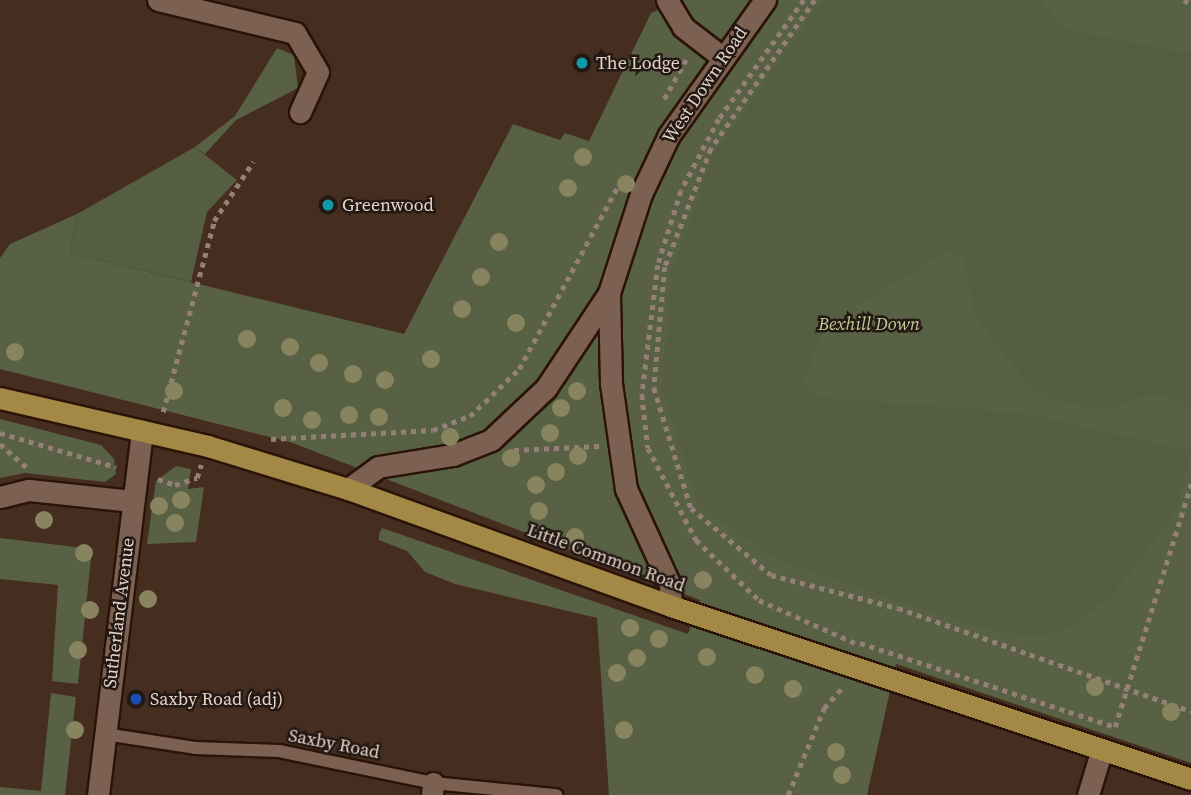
<!DOCTYPE html>
<style>
body{margin:0}
#map{position:relative;width:1191px;height:795px;overflow:hidden;background:#452d1f;font-family:"Source Serif 4",serif}
div>[style]{position:absolute}
[style*='--x']{left:calc(var(--x)*1px);top:calc(var(--y)*1px);width:calc(var(--w)*1px);rotate:calc(var(--a)*1deg)}
.green>*{inset:0;background:#596144}
.forest>*{inset:0;background:#565e41}
.path>*{height:4.5px;margin-top:-2.25px;transform-origin:0;background:repeating-linear-gradient(90deg,#948076 0 5px,transparent 0 10px)}
.roads{filter:drop-shadow(2px 0 #2a1407) drop-shadow(-2px 0 #2a1407) drop-shadow(0 2px #2a1407) drop-shadow(0 -2px #2a1407)}
.lane>*{height:12px;margin:-6px;padding:0 6px;transform-origin:6px;border-radius:6px;background:#7c6152}
.street>*{height:21px;margin:-10.5px;padding:0 10.5px;transform-origin:10.5px;border-radius:10.5px;background:#7c6152}
.secondary>*{height:21px;margin:-10.5px;padding:0 10.5px;transform-origin:10.5px;border-radius:10.5px;background:#7c6152}
.highway>*{height:21px;margin:-10.5px;padding:0 10.5px;transform-origin:10.5px;border-radius:10.5px;background:#a48845}
.trees>*{width:18px;height:18px;margin:-9px;border-radius:50%;background:#87845f}
.dots>*{width:19px;height:19px;translate:-50% -50%;box-sizing:border-box;border:4px solid #231812;border-radius:50%}
span{translate:-50% -50%;white-space:nowrap;text-align:center;line-height:1.15;-webkit-text-stroke:5px #231812;paint-order:stroke}
.poi-label{font-size:18px;color:#e3d3cb}
.left{translate:0 -50%;text-align:left}
.street-label{font-size:18px;color:#e3d3cb}
.park-label{font-size:18px;color:#bdcc94;font-style:italic}
</style>
<div id="map">
<div class="green">
<div style="clip-path:polygon(680px 0,1191px 0,1191px 763px,896px 664px,867px 795px,609px 795px,597px 618px,455px 584px,425px 572px,407px 551px,379px 540px,379px 534px,382px 528px,688px 634px,700px 600px,290px 442px,0 369px,0 258px,10px 244px,77px 214px,70px 253px,404px 334px,513px 124px,560px 140px,565px 133px,589px 141px,651px 13px)"></div>
<div style="clip-path:polygon(277px 48px,294px 55px,298px 88px,236px 120px,205px 154px,195px 147px,235px 116px)"></div>
<div style="clip-path:polygon(0 419px,101px 445px,114px 459px,116px 474px,105px 482px,25px 473px,0 478px)"></div>
<div style="clip-path:polygon(176px 466px,191px 469px,188px 489px,204px 487px,196px 542px,147px 544px,156px 481px)"></div>
<div style="clip-path:polygon(0 538px,92px 549px,78px 684px,52px 681px,58px 585px,0 579px)"></div>
<div style="clip-path:polygon(51px 693px,76px 697px,65px 795px,0 795px,0 787px,41px 791px)"></div>
</div>
<div class="forest">
<div style="clip-path:polygon(823px 0,1040px 0,1064px 29px,1191px 54px,1191px 403px,1151px 394px,1107px 409px,1062px 403px,1029px 386px,974px 314px,964px 257px,948px 251px,826px 325px,802px 384px,815px 397px,1022px 413px,1191px 451px,1177px 511px,1113px 594px,1070px 629px,1028px 637px,969px 624px,780px 562px,698px 505px,662px 386px,672px 270px,715px 152px)"></div>
<div style="clip-path:polygon(195px 147px,237px 180px,207px 212px,191px 282px,70px 253px,77px 214px)"></div>
</div>
<div class="path">
<div style="--x:804;--y:0;--w:146;--a:125.5"></div>
<div style="--x:719;--y:119;--w:81;--a:117.8"></div>
<div style="--x:681;--y:191;--w:77;--a:107.3"></div>
<div style="--x:658;--y:265;--w:131;--a:97"></div>
<div style="--x:642;--y:395;--w:53;--a:83.5"></div>
<div style="--x:648;--y:448;--w:104;--a:62.4"></div>
<div style="--x:696;--y:540;--w:87;--a:43.6"></div>
<div style="--x:759;--y:600;--w:110;--a:24.2"></div>
<div style="--x:815;--y:0;--w:182;--a:124.9"></div>
<div style="--x:711;--y:149;--w:127;--a:111.3"></div>
<div style="--x:665;--y:267;--w:121;--a:95.2"></div>
<div style="--x:654;--y:388;--w:126;--a:72.9"></div>
<div style="--x:691;--y:508;--w:104;--a:39.9"></div>
<div style="--x:771;--y:575;--w:131;--a:14.6"></div>
<div style="--x:898;--y:608;--w:311;--a:19.4"></div>
<div style="--x:1184;--y:0;--w:8;--a:30"></div>
<div style="--x:664;--y:99;--w:47;--a:-60.7"></div>
<div style="--x:163;--y:412;--w:198;--a:-75"></div>
<div style="--x:214;--y:221;--w:71;--a:-56.5"></div>
<div style="--x:0;--y:433;--w:121;--a:16.3"></div>
<div style="--x:271;--y:439;--w:162;--a:-3.2"></div>
<div style="--x:433;--y:430;--w:40;--a:-21"></div>
<div style="--x:470;--y:416;--w:68;--a:-43.8"></div>
<div style="--x:519;--y:369;--w:210;--a:-61.6"></div>
<div style="--x:0;--y:444;--w:38;--a:41"></div>
<div style="--x:514;--y:450;--w:86;--a:-2.7"></div>
<div style="--x:158;--y:479;--w:18;--a:19"></div>
<div style="--x:175;--y:485;--w:23;--a:-18"></div>
<div style="--x:197;--y:478;--w:14;--a:-73"></div>
<div style="--x:860;--y:643;--w:268;--a:18.2"></div>
<div style="--x:1115;--y:727;--w:255;--a:-72.6"></div>
<div style="--x:788;--y:795;--w:94;--a:-67.5"></div>
<div style="--x:824;--y:708;--w:30;--a:-48"></div>
</div>
<div class="roads">
<div class="lane">
<div style="--x:105;--y:734;--w:91;--a:8.8"></div>
<div style="--x:195;--y:748;--w:84;--a:2"></div>
<div style="--x:279;--y:751;--w:157;--a:11.7"></div>
<div style="--x:433;--y:783;--w:124;--a:5.6"></div>
</div>
<div class="street">
<div style="--x:158;--y:0;--w:141;--a:13.5"></div>
<div style="--x:295;--y:33;--w:45;--a:59.5"></div>
<div style="--x:318;--y:72;--w:44;--a:114.2"></div>
<div style="--x:667;--y:0;--w:31;--a:59"></div>
<div style="--x:683;--y:27;--w:49;--a:37.6"></div>
<div style="--x:0;--y:497;--w:30;--a:-14"></div>
<div style="--x:29;--y:490;--w:104;--a:6.1"></div>
<div style="--x:432;--y:795;--w:12;--a:-85"></div>
<div style="--x:1088;--y:795;--w:48;--a:-73.1"></div>
</div>
<div class="secondary">
<div style="--x:348;--y:489;--w:37;--a:-36"></div>
<div style="--x:378;--y:467;--w:76;--a:-9.1"></div>
<div style="--x:453;--y:455;--w:41;--a:-21.5"></div>
<div style="--x:491;--y:440;--w:76;--a:-43.4"></div>
<div style="--x:546;--y:388;--w:114;--a:-56.4"></div>
<div style="--x:671;--y:606;--w:21;--a:-93"></div>
<div style="--x:670;--y:585;--w:106;--a:-114.6"></div>
<div style="--x:626;--y:489;--w:107;--a:-98.1"></div>
<div style="--x:611;--y:383;--w:90;--a:-91.3"></div>
<div style="--x:609;--y:293;--w:104;--a:-72.1"></div>
<div style="--x:641;--y:194;--w:65;--a:-64.6"></div>
<div style="--x:669;--y:135;--w:166;--a:-54.6"></div>
<div style="--x:98;--y:795;--w:367;--a:-83.1"></div>
</div>
<div class="highway">
<div style="--x:0;--y:398;--w:213;--a:13"></div>
<div style="--x:208;--y:446;--w:146;--a:17.1"></div>
<div style="--x:348;--y:489;--w:344;--a:19.9"></div>
<div style="--x:671;--y:606;--w:548;--a:18.4"></div>
</div>
</div>
<div class="trees">
<div style="left:583px;top:157px"></div>
<div style="left:626px;top:184px"></div>
<div style="left:568px;top:188px"></div>
<div style="left:499px;top:242px"></div>
<div style="left:481px;top:277px"></div>
<div style="left:462px;top:309px"></div>
<div style="left:516px;top:323px"></div>
<div style="left:247px;top:339px"></div>
<div style="left:290px;top:347px"></div>
<div style="left:15px;top:352px"></div>
<div style="left:431px;top:359px"></div>
<div style="left:319px;top:363px"></div>
<div style="left:353px;top:374px"></div>
<div style="left:385px;top:380px"></div>
<div style="left:174px;top:391px"></div>
<div style="left:577px;top:391px"></div>
<div style="left:283px;top:408px"></div>
<div style="left:561px;top:408px"></div>
<div style="left:349px;top:415px"></div>
<div style="left:379px;top:417px"></div>
<div style="left:312px;top:420px"></div>
<div style="left:550px;top:433px"></div>
<div style="left:450px;top:437px"></div>
<div style="left:578px;top:456px"></div>
<div style="left:511px;top:458px"></div>
<div style="left:556px;top:472px"></div>
<div style="left:536px;top:485px"></div>
<div style="left:181px;top:500px"></div>
<div style="left:159px;top:506px"></div>
<div style="left:539px;top:511px"></div>
<div style="left:44px;top:520px"></div>
<div style="left:175px;top:523px"></div>
<div style="left:575px;top:537px"></div>
<div style="left:84px;top:553px"></div>
<div style="left:703px;top:580px"></div>
<div style="left:148px;top:599px"></div>
<div style="left:90px;top:610px"></div>
<div style="left:630px;top:628px"></div>
<div style="left:659px;top:639px"></div>
<div style="left:78px;top:650px"></div>
<div style="left:707px;top:657px"></div>
<div style="left:637px;top:658px"></div>
<div style="left:617px;top:673px"></div>
<div style="left:755px;top:675px"></div>
<div style="left:1095px;top:687px"></div>
<div style="left:793px;top:689px"></div>
<div style="left:1171px;top:712px"></div>
<div style="left:75px;top:730px"></div>
<div style="left:624px;top:730px"></div>
<div style="left:836px;top:752px"></div>
<div style="left:842px;top:775px"></div>
</div>
<div class="dots">
<div style="left:582px;top:63px;background:#0f9aa8"></div>
<div style="left:328px;top:205px;background:#0f9aa8"></div>
<div style="left:136px;top:699px;background:#1a4fb4"></div>
</div>
<div class="poi-label">
<span class="left" style="left:596px;top:63px">The Lodge</span>
<span class="left" style="left:342px;top:205px">Greenwood</span>
<span class="left" style="left:150px;top:699px">Saxby Road (adj)</span>
</div>
<div class="street-label">
<span style="left:705px;top:85px;rotate:-56deg">West Down Road</span>
<span style="left:606px;top:558px;rotate:20deg">Little Common Road</span>
<span style="left:119px;top:613px;rotate:-83deg">Sutherland Avenue</span>
<span style="left:334px;top:744px;rotate:11deg">Saxby Road</span>
</div>
<div class="park-label">
<span style="left:869px;top:324px">Bexhill Down</span>
</div>
</div>
